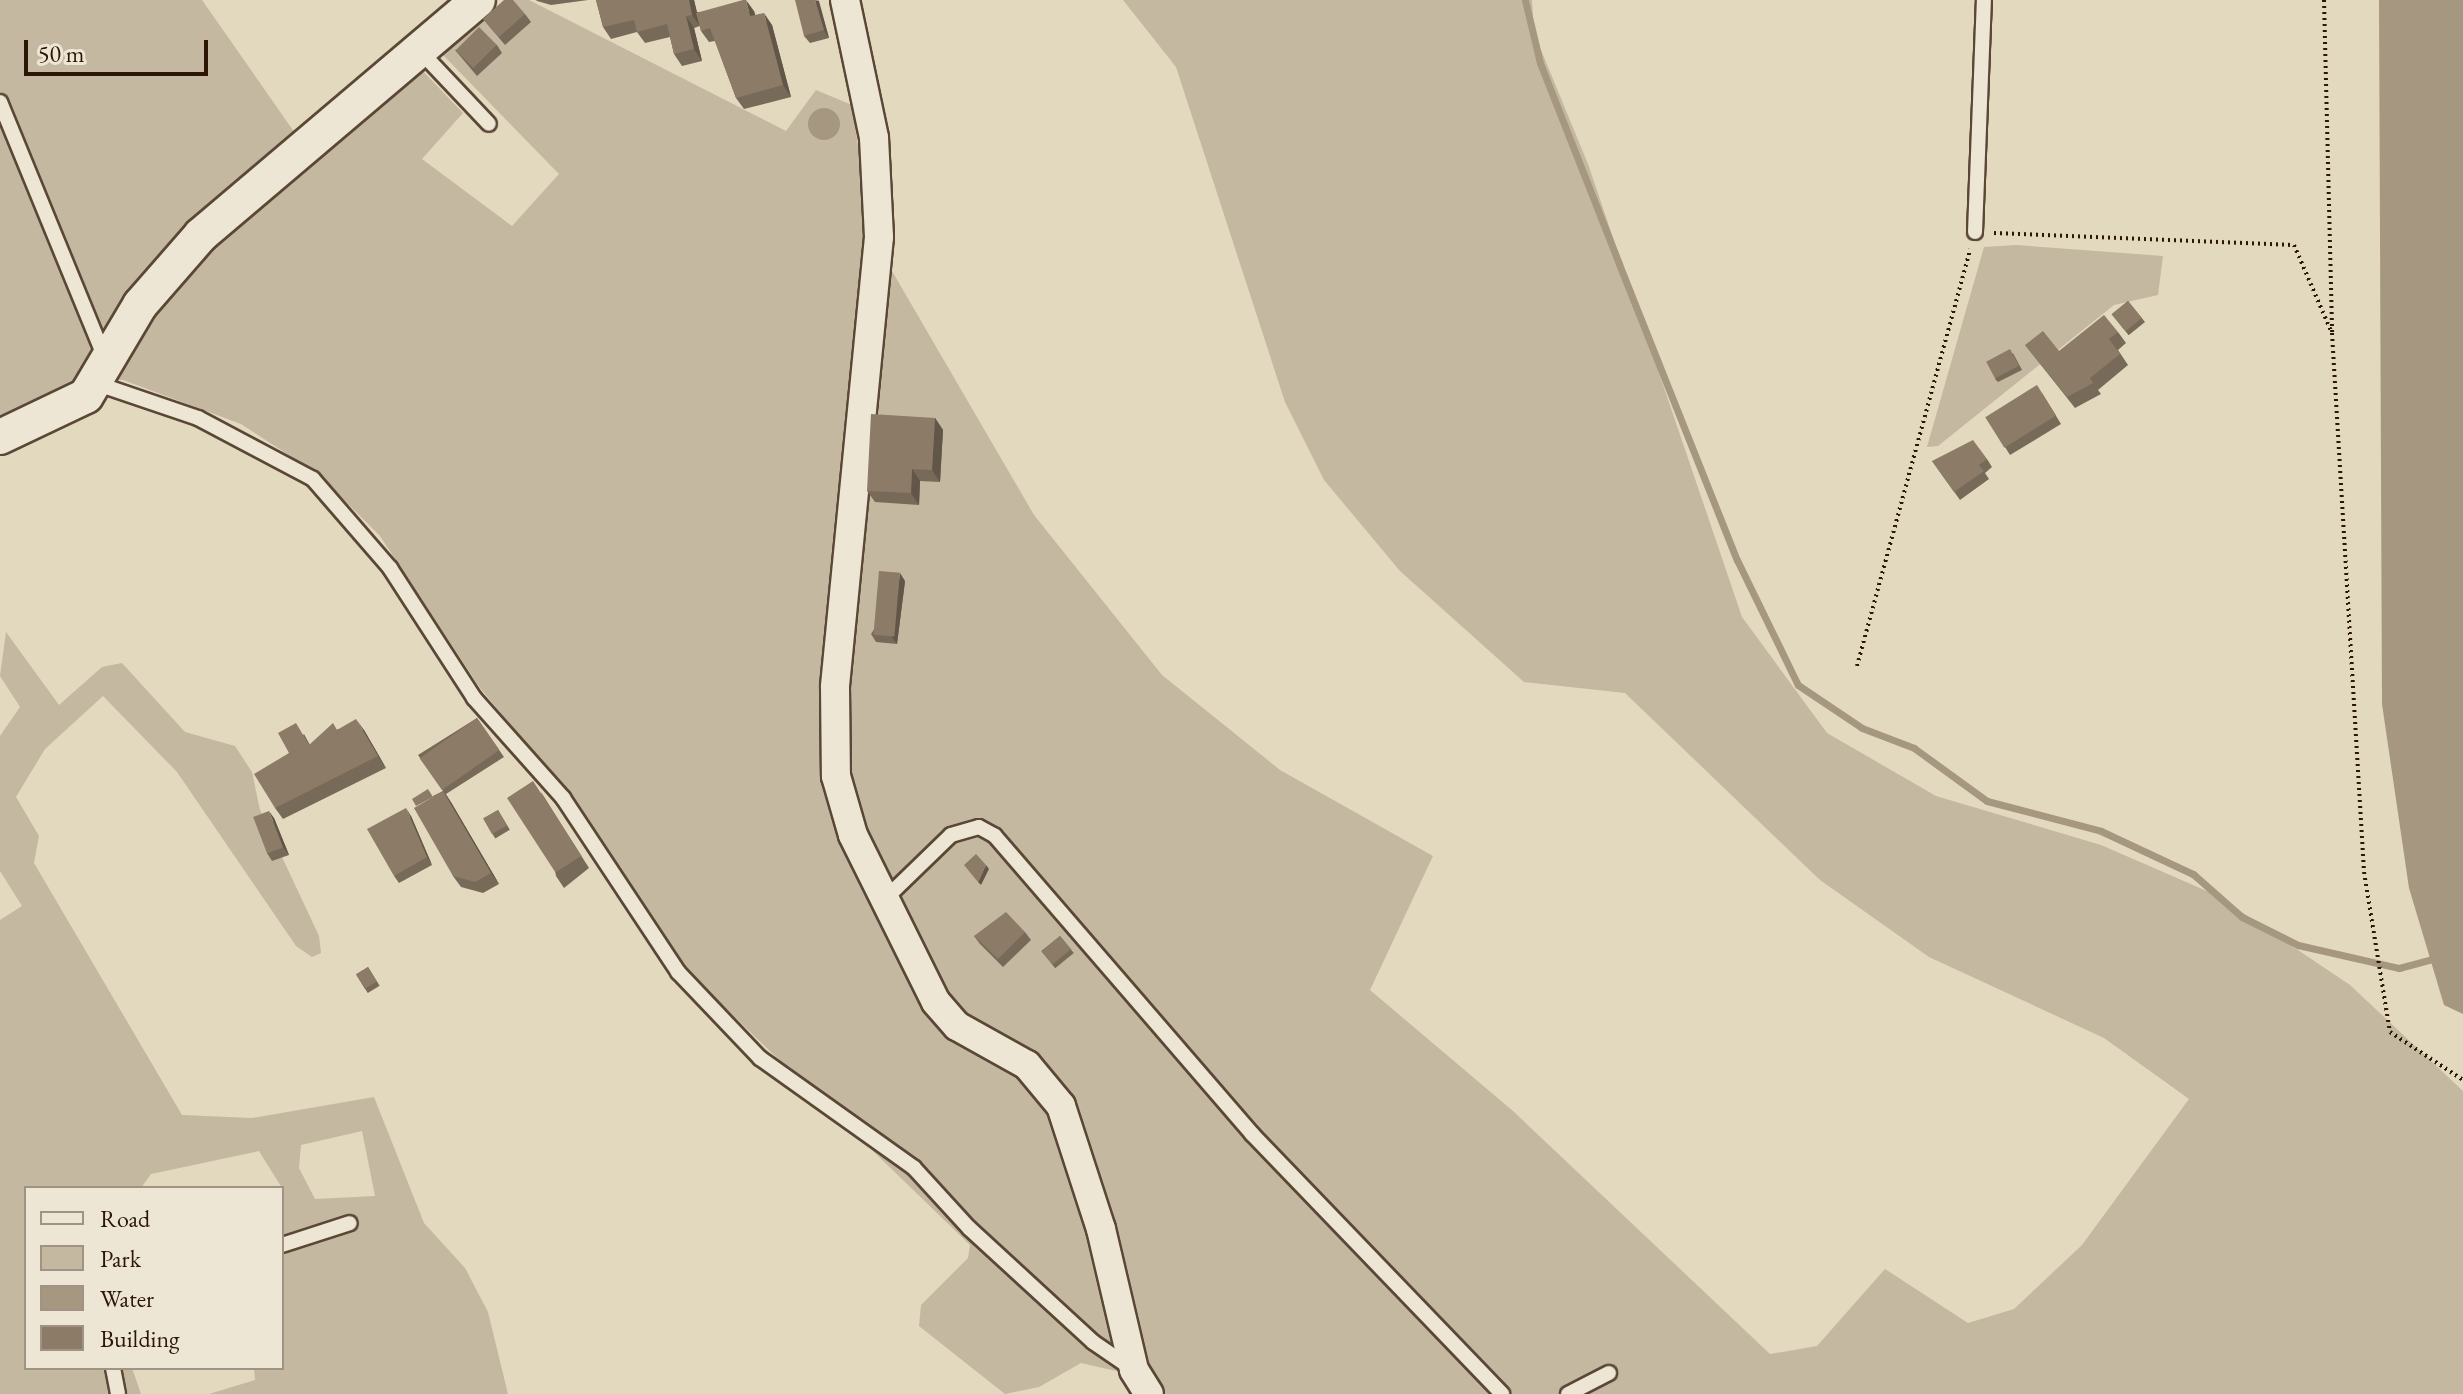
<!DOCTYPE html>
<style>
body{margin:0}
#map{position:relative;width:2463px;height:1394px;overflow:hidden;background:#e3d9bf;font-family:"EB Garamond",serif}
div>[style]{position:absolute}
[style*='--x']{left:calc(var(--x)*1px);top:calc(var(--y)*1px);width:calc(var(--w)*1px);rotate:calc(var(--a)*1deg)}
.green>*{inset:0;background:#c4b8a0}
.water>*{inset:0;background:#a59780}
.round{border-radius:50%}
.stream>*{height:7px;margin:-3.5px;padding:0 3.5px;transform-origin:3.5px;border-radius:3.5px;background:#a59780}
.path>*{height:4px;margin-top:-2px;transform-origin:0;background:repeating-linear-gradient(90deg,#2c1607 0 2px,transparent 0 6px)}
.roads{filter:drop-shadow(2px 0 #5a4735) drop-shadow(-2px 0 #5a4735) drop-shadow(0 2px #5a4735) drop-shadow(0 -2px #5a4735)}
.service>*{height:14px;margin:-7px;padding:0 7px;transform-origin:7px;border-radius:7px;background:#ede6d5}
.minor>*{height:28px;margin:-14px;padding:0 14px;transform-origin:14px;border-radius:14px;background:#ede6d5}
.tertiary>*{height:34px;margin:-17px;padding:0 17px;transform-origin:17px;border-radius:17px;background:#ede6d5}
.wall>*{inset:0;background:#786a59;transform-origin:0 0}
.shaded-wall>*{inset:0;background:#615648}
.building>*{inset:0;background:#8b7b67;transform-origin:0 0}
span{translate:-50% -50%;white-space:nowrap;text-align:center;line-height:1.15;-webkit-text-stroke:7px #ede6d5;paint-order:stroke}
.legend{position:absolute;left:24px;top:1186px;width:260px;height:184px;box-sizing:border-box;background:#ede6d5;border:2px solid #a09383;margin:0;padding:10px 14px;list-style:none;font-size:24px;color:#2c1607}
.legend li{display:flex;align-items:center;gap:16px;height:40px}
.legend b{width:40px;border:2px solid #a09383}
.scale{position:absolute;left:24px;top:40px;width:184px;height:36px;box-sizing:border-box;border:4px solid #2c1607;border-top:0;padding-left:10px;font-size:24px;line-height:28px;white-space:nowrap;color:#2c1607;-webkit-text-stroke:6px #ede6d5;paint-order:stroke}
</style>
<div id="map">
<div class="green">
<div style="clip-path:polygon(0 0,202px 0,311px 156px,417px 65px,463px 113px,422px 159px,512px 226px,559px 174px,443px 55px,509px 0,529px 0,786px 131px,816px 90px,852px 105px,871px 235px,1034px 515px,1162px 675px,1280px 770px,1433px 856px,1370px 990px,1513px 1111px,1770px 1354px,1817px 1346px,1885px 1269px,1968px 1323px,2014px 1309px,2082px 1245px,2189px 1099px,2104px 1038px,1929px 957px,1820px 880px,1625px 693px,1524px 682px,1400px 571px,1324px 480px,1285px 402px,1176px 67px,1123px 0,1532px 0,1534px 33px,1588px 164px,1742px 617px,1827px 733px,1936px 796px,2101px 845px,2216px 895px,2350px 985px,2463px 1091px,2463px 1394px,1157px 1394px,1147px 1378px,1081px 1363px,1039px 1387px,1005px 1394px,919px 1326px,921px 1305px,968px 1258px,970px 1245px,680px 964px,585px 814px,480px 688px,380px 536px,318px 474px,241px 424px,123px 380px,88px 379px,0 421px)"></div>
<div style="clip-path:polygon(2016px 245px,2163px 256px,2158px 295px,2114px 305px,1938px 446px,1927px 447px,1984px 247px)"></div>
<div style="clip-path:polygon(evenodd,6px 632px,59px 705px,102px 667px,122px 663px,185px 732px,235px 746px,252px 772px,260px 810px,319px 936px,321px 953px,312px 957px,296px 946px,177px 772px,103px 696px,45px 749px,16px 797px,39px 836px,34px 863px,182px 1115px,252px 1118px,374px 1097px,424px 1223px,465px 1268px,488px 1312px,508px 1394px,209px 1394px,255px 1380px,254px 1368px,282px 1368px,282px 1188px,259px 1151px,151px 1174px,141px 1188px,26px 1188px,26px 1368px,132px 1368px,141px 1394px,0 1394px,0 920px,22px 906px,0 871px,0 736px,20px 707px,0 676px,6px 632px,362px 1131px,375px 1196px,315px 1199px,299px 1168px,301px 1145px,362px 1131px)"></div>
</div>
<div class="water">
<div style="clip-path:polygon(2379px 0,2463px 0,2463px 1014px,2444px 1005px,2409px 888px,2382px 704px)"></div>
<div class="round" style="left:808px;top:108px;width:32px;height:32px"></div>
</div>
<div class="stream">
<div style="--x:1525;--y:0;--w:65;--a:76.6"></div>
<div style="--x:1540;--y:63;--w:216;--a:68.5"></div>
<div style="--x:1619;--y:264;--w:319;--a:68.3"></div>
<div style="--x:1737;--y:560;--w:139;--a:64"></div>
<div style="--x:1798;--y:685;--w:77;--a:33.9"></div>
<div style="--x:1862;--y:728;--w:56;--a:21"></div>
<div style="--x:1914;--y:748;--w:90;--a:36"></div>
<div style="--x:1987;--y:801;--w:118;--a:14.7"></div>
<div style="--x:2101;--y:831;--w:102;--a:25.1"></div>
<div style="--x:2193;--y:874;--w:65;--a:41.3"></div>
<div style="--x:2242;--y:917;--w:63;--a:26.6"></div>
<div style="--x:2298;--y:945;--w:104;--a:12.8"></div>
<div style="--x:2399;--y:968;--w:39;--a:-15"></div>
</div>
<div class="path">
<div style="--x:2324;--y:0;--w:333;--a:88.6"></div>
<div style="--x:2332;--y:333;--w:540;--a:86.6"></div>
<div style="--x:2364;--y:872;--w:162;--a:80.8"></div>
<div style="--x:2390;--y:1032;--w:87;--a:33.3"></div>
<div style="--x:1994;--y:233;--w:300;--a:2.3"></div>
<div style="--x:2294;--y:245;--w:94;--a:66.7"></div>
<div style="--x:1857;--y:666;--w:432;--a:-74.8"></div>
</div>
<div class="roads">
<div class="service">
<div style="--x:420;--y:51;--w:100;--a:46.6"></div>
<div style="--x:0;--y:102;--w:280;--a:67.7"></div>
<div style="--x:1975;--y:232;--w:232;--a:-87.8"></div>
<div style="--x:98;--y:384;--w:106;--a:18.8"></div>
<div style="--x:198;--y:418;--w:130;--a:27.9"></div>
<div style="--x:313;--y:479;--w:118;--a:49.1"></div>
<div style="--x:390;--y:568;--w:155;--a:57.1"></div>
<div style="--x:474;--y:698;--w:134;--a:48.3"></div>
<div style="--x:563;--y:798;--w:209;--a:56.5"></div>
<div style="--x:678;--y:972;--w:119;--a:46.4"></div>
<div style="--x:760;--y:1058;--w:189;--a:35.5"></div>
<div style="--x:914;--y:1168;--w:81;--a:47.5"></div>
<div style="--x:969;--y:1228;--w:168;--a:42.6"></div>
<div style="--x:1093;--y:1342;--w:46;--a:34.4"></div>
<div style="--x:884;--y:900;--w:93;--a:-44.1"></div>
<div style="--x:951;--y:835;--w:29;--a:-16"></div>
<div style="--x:979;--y:827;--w:18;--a:29"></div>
<div style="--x:995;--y:836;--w:394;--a:49.2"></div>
<div style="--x:1252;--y:1134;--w:361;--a:46.1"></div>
<div style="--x:282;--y:1245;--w:71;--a:-17.9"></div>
<div style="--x:113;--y:1368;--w:26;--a:79"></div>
<div style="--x:1568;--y:1394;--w:46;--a:-27.1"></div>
</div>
<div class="minor">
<div style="--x:845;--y:0;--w:141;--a:78.1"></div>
<div style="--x:874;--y:138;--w:99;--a:87.1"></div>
<div style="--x:879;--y:237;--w:452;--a:95.6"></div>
<div style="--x:835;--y:687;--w:89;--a:89.4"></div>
<div style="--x:836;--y:776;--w:61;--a:73.9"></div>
<div style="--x:853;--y:835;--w:186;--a:63.6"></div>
<div style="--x:936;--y:1002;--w:32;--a:49"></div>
<div style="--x:957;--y:1026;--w:80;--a:29.1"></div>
<div style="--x:1027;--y:1065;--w:53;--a:50.3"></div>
<div style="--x:1061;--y:1106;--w:129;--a:72"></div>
<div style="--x:1101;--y:1229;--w:145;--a:76.8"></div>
<div style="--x:1134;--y:1370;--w:28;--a:58"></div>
</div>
<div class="tertiary">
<div style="--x:0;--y:437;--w:95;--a:-25.5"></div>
<div style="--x:86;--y:396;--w:106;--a:-59.3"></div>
<div style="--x:140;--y:305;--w:93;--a:-48.9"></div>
<div style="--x:201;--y:235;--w:363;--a:-40.3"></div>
</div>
</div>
<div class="wall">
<div style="clip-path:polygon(536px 0,588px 0,551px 5px,537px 1px)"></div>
<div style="clip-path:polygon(596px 0,694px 0,697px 12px,754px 11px,755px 15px,772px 25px,791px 97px,744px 109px,736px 98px,715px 41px,709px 42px,701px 31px,700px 26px,694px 28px,702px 61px,682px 66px,674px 54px,670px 37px,645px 43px,637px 32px,611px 39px,603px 27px)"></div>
<div style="clip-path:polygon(818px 0,829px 38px,810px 43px,804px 36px)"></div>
<div style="clip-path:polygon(525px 14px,531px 22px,505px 45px,483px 19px)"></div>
<div style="clip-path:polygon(497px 45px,502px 53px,477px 76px,455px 50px)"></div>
<div style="left:2128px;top:301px;width:27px;height:21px;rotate:51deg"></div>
<div style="clip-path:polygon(2118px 332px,2126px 343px,2118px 350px,2128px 365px,2098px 390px,2101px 394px,2075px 408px,2025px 345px,2059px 351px)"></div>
<div style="clip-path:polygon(2013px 353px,2022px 370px,1998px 382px,1995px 379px)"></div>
<div style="clip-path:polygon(2042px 393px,2061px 424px,2010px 455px,2005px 447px)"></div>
<div style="clip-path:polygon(935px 418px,943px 430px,940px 482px,920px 481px,919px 505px,875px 502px,867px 491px)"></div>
<div style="clip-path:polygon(1987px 459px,1992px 467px,1985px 473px,1989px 479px,1960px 500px,1932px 461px)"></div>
<div style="clip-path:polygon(905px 581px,897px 644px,876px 642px,871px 634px)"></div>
<div style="clip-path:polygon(477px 718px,504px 757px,446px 794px,499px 884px,483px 893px,461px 887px,453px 876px,433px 796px,443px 791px,418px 755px)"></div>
<div style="clip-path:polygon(338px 729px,364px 730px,386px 768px,283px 819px,275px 808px,289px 753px,304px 734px,310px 745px)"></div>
<div style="clip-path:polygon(541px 792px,589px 868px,564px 888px,556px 876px)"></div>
<div style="left:498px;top:810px;width:23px;height:17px;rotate:59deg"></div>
<div style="clip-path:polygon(411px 816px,432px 865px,399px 883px,394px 876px)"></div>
<div style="clip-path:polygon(274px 818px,289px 855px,272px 861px,267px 853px)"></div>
<div style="clip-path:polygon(1025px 932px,1031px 940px,1003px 967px,980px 944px,974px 936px)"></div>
<div style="left:1060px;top:936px;width:22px;height:24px;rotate:51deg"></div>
<div style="left:368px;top:967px;width:22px;height:14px;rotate:58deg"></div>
</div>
<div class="shaded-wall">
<div style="clip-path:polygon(689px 0,694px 0,700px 26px,692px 15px)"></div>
<div style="clip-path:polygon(746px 0,754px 11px,759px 28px,750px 16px)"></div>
<div style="clip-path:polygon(815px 0,819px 1px,829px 38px,824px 30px)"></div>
<div style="clip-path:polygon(764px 13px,772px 25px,791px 97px,783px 85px)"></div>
<div style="clip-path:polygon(686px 16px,694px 28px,702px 61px,694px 49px)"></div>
<div style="clip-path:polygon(935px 418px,943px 430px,940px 482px,932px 470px)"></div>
<div style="clip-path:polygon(912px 469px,920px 481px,919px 505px,911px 493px)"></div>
<div style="clip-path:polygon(900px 573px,905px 581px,897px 644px,892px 637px)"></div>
<div style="clip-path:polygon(356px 719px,364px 730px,386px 768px,378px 756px)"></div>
<div style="clip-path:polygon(443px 791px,451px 802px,499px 884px,491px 873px)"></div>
<div style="clip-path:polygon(406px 808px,411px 816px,432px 865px,427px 857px)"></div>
<div style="clip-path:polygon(269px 811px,274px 818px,289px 855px,283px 847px)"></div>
<div style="clip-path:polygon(986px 865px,989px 869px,981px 885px,978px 882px)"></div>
</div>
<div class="building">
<div style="clip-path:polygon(504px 0,513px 0,525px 14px,499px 37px,483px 19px)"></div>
<div style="clip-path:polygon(596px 0,689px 0,692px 15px,686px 16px,694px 49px,674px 54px,667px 24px,637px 32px,634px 20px,603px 27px)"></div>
<div style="clip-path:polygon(743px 0,746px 0,750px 16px,764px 13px,783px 85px,736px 98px,710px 28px,701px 31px,696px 13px)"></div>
<div style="clip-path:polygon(795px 0,815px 0,824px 30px,804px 36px)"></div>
<div style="left:479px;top:27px;width:25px;height:33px;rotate:45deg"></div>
<div style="left:2128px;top:301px;width:22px;height:21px;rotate:51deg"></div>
<div style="clip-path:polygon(2104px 315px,2118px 332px,2109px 339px,2120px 354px,2090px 378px,2093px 383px,2067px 397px,2025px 345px,2043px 331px,2059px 351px)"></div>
<div style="left:2010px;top:349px;width:19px;height:27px;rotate:62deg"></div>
<div style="left:2037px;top:385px;width:36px;height:61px;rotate:58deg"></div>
<div style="clip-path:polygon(871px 414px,935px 418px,932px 470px,912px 469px,911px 493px,867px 491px)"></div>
<div style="clip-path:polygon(1973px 440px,1987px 459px,1979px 465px,1984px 471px,1954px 492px,1932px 461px)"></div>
<div style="left:879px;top:571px;width:21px;height:64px;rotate:5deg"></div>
<div style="left:477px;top:718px;width:39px;height:70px;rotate:55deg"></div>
<div style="clip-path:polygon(356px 719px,378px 756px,275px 808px,254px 774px,289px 753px,278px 733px,296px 723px,309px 745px,333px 723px,337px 730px)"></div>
<div style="left:533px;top:781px;width:89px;height:31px;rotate:57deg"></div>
<div style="clip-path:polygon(428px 789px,433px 797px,416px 806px,412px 799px)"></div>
<div style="clip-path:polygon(443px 791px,491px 873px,475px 882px,453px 876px,414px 808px)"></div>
<div style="clip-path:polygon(406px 808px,427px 857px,394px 876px,367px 829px)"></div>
<div style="left:498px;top:810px;width:18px;height:17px;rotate:61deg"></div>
<div style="left:269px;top:811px;width:39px;height:17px;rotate:69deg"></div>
<div style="clip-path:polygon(976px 854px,986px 865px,978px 882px,964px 865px)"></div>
<div style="clip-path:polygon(1006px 912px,1025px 932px,998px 959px,974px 936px)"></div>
<div style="left:1060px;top:936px;width:17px;height:24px;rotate:50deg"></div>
<div style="left:368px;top:967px;width:17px;height:14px;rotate:59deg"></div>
</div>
<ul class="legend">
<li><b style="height:10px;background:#ede6d5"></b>Road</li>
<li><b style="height:22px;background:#c4b8a0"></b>Park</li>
<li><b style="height:22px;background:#a59780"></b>Water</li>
<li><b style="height:22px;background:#8b7b67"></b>Building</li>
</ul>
<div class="scale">50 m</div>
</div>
